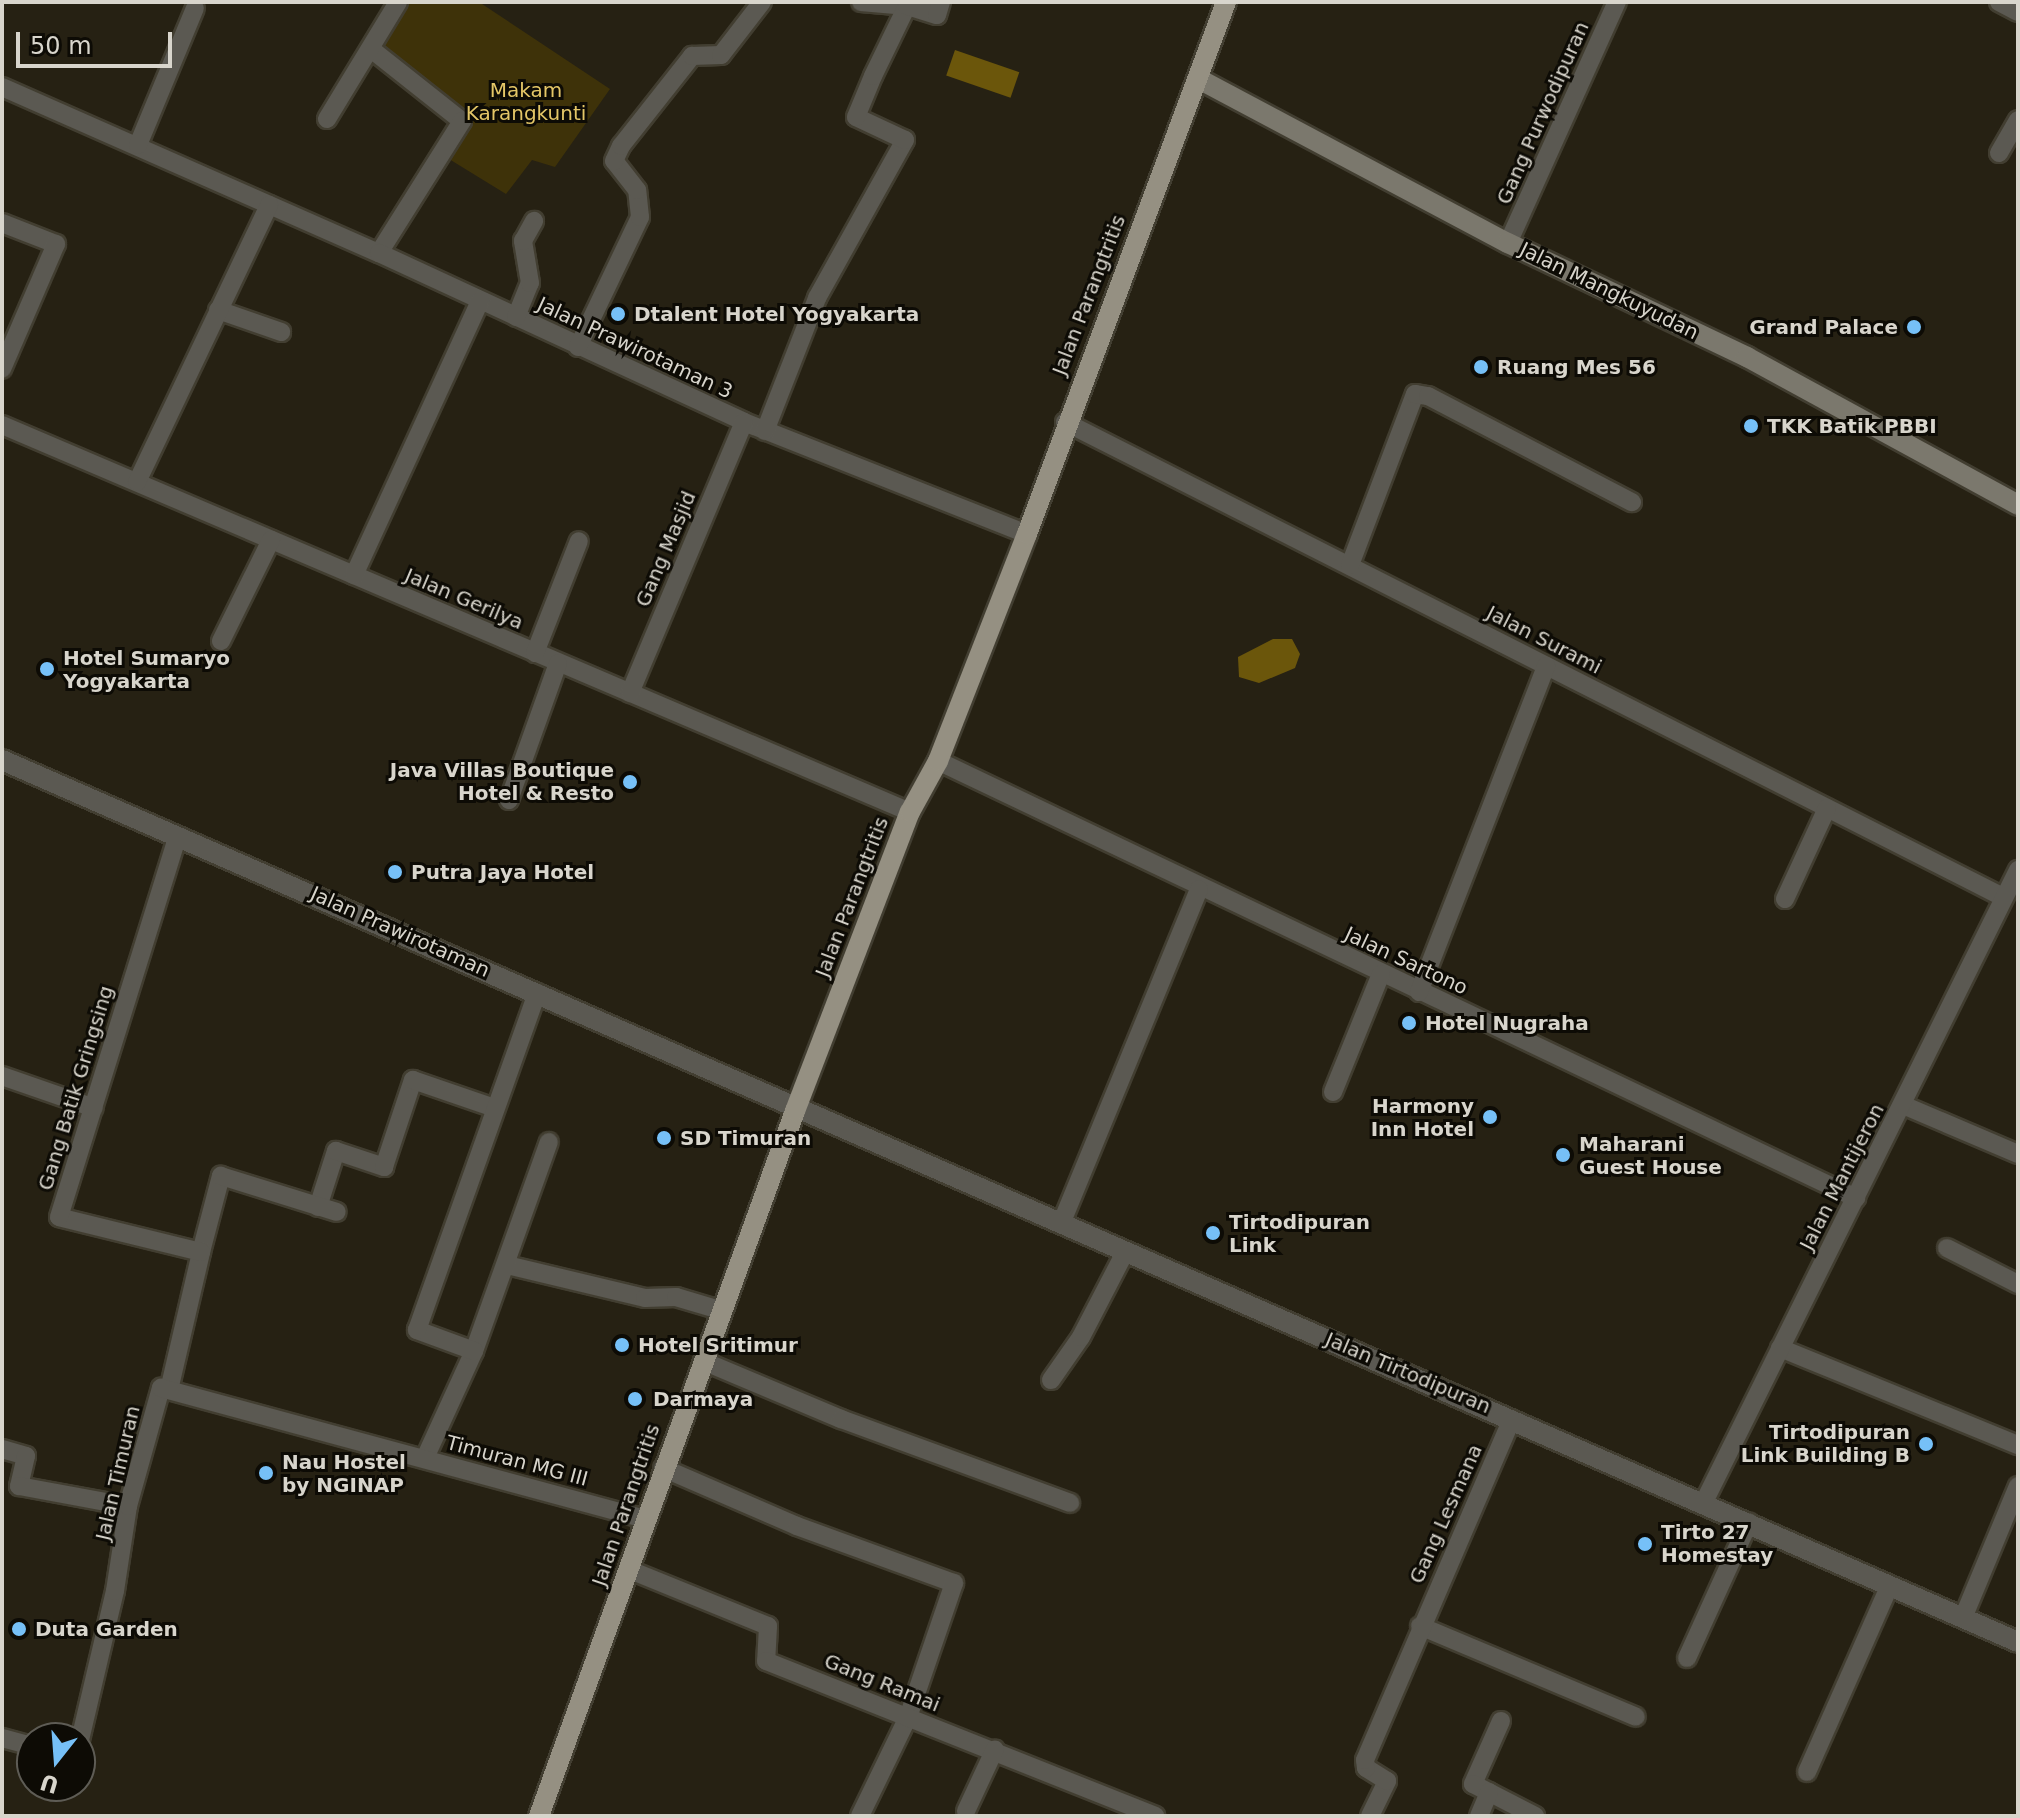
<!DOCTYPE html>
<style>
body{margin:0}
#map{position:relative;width:2020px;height:1818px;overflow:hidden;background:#262113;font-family:"DejaVu Sans",sans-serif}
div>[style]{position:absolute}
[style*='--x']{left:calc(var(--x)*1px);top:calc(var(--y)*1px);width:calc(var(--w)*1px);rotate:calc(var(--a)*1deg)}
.green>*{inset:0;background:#3e3209}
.water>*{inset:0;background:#6b560b;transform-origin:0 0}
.roads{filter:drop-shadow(2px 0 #423e31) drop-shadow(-2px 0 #423e31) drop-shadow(0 2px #423e31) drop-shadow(0 -2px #423e31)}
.minor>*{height:18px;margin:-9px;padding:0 9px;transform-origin:9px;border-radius:9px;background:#5b5952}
.tertiary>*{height:20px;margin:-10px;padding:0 10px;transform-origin:10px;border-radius:10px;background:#5b5952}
.secondary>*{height:20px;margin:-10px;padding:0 10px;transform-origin:10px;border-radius:10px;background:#7b786d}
.primary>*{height:20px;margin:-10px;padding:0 10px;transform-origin:10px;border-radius:10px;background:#959082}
.dots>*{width:22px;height:22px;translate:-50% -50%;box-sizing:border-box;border:4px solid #0d0b05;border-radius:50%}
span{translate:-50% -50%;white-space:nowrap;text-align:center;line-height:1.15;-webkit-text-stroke:6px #0d0b05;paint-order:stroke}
.park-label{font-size:20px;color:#e4c667}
.street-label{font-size:20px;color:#d8d5cc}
.poi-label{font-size:20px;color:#d8d5cc;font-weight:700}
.left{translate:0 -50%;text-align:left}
.right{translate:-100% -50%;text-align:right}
.frame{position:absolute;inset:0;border:4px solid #d8d5cc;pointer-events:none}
.north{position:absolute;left:16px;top:1722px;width:80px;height:80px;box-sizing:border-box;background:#0d0b05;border:2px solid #5e5c55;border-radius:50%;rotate:197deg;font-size:22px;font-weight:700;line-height:32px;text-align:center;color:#d8d5cc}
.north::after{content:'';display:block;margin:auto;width:28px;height:36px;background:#76c0f7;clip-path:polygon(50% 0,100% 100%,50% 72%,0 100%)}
.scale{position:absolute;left:16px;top:32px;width:156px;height:36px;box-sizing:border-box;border:4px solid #d8d5cc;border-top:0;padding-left:10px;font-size:24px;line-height:28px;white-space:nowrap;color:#d8d5cc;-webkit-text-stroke:6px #0d0b05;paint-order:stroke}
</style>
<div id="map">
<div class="green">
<div style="clip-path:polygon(404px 2px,479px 2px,610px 89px,555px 167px,532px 160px,506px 194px,449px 159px,471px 119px,373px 51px)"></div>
</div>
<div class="water">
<div style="left:955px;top:50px;width:68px;height:27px;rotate:19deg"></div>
<div style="clip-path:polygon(1273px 639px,1292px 639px,1300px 654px,1295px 668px,1259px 683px,1239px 677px,1238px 657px)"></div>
</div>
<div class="roads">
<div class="minor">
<div style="--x:861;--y:2;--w:46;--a:5"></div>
<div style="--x:1999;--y:2;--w:21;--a:28"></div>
<div style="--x:371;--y:49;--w:116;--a:38.4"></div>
<div style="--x:462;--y:121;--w:156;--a:122.2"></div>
<div style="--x:2;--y:87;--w:412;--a:23.8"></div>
<div style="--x:379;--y:253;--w:402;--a:24.8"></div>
<div style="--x:744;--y:422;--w:304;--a:21.6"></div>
<div style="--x:327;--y:119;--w:137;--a:-58.7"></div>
<div style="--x:138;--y:145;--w:148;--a:-67.4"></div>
<div style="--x:1999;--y:153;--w:38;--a:-60"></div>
<div style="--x:2;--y:223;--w:58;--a:21.3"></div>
<div style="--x:56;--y:244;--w:136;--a:113.4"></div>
<div style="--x:1508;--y:243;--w:265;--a:-65.7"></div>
<div style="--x:218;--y:310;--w:67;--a:19.2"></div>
<div style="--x:516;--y:317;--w:37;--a:-68"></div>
<div style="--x:530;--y:283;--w:43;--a:-99.5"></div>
<div style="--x:523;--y:241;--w:23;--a:-61"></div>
<div style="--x:578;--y:347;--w:144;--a:-64.5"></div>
<div style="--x:640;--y:217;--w:27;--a:-96"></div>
<div style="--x:637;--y:190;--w:37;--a:-128"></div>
<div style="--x:614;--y:161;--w:17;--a:-65"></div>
<div style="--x:621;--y:146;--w:115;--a:-51.7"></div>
<div style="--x:692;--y:56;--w:29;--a:-2"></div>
<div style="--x:721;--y:55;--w:67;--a:-52.3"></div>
<div style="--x:1065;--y:422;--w:1051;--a:26.86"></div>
<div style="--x:2;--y:425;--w:987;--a:23.08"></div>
<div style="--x:765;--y:431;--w:143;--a:-68.6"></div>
<div style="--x:817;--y:298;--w:181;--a:-60.9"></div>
<div style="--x:905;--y:140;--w:54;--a:-154.9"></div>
<div style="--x:856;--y:117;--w:44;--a:-67.5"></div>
<div style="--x:873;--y:76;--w:78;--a:-64.1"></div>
<div style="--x:907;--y:6;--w:31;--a:17"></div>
<div style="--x:937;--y:15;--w:14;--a:-73"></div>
<div style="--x:137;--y:482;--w:307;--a:-64.5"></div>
<div style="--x:1350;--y:565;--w:183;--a:-69.2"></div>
<div style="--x:1415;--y:394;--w:13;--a:9"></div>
<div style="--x:1428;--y:396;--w:230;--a:27.5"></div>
<div style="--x:354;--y:575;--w:302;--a:-65.3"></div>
<div style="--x:221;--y:641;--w:113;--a:-63.7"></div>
<div style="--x:535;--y:653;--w:120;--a:-68.6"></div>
<div style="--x:630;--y:693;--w:294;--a:-67.2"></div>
<div style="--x:938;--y:761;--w:1017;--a:25.46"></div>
<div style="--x:509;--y:800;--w:145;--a:-70.3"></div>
<div style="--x:1785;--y:899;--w:100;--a:-65.2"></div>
<div style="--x:1419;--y:992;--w:350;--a:-68.7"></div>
<div style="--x:2;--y:1076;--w:97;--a:19.2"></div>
<div style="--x:1333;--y:1092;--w:127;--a:-67.9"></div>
<div style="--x:1903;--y:1105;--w:125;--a:23.1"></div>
<div style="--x:318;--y:1207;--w:59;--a:-72.2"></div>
<div style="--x:336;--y:1151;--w:51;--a:18.4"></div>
<div style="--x:384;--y:1167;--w:92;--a:-71.6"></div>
<div style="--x:413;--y:1080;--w:87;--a:18.9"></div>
<div style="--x:1061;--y:1224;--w:362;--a:-67.6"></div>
<div style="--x:1947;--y:1248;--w:80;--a:26.9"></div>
<div style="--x:201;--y:1252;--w:79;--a:-75.3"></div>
<div style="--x:221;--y:1176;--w:121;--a:17.2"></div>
<div style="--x:507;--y:1265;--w:142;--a:13.4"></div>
<div style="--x:645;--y:1298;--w:31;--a:-2"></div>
<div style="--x:676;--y:1297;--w:46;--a:16.5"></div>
<div style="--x:1780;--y:1348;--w:257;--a:22.2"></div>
<div style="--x:474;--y:1351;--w:222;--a:-70.3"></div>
<div style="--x:703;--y:1361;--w:150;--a:22.8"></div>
<div style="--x:841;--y:1419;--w:244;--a:20.1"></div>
<div style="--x:1051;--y:1380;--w:52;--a:-55.1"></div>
<div style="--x:1081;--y:1337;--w:96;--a:-62.6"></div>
<div style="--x:169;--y:1390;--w:142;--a:-76.9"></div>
<div style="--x:201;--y:1252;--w:146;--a:-166.2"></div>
<div style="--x:59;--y:1217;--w:399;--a:-72.7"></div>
<div style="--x:2;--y:1449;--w:25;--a:16"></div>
<div style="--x:26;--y:1456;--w:31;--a:103"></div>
<div style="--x:19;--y:1486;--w:111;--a:10.4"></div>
<div style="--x:425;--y:1458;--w:118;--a:-65.4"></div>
<div style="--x:474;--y:1351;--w:61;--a:-159.8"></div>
<div style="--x:417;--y:1330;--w:358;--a:-70.4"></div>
<div style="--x:663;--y:1468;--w:146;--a:23.4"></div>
<div style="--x:797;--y:1526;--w:167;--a:20"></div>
<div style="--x:954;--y:1583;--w:142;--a:108.9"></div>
<div style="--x:908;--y:1717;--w:110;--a:115.9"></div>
<div style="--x:1704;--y:1502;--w:706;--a:-63.58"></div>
<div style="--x:630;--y:1570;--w:149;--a:22.1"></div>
<div style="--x:768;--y:1626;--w:35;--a:93"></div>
<div style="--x:766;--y:1661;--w:419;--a:21.7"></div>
<div style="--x:1963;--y:1618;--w:143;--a:-67.4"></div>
<div style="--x:1420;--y:1626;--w:234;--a:22.8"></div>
<div style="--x:1687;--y:1658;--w:149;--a:-65.5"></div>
<div style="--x:1501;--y:1721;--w:69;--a:114"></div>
<div style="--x:1473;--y:1784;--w:70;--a:27.3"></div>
<div style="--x:2;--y:1738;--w:31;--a:15"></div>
<div style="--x:80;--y:1740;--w:153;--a:-76.8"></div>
<div style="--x:115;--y:1591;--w:86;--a:-81.3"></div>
<div style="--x:128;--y:1506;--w:123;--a:-74.4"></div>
<div style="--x:161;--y:1388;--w:501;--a:15.14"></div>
<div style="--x:1807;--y:1772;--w:202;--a:-66.1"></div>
<div style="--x:966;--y:1811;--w:68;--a:-64.9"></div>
<div style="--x:1370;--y:1816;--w:39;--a:-64"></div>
<div style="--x:1387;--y:1781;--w:25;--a:-148"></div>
<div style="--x:1366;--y:1768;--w:8;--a:-97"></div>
<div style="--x:1365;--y:1760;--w:371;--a:-66.7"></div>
<div style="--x:1479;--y:1816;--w:26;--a:-67"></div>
</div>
<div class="tertiary">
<div style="--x:2;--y:760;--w:2200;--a:23.63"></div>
</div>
<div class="secondary">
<div style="--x:1199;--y:79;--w:350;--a:28"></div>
<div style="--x:1508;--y:243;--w:265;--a:25.5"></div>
<div style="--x:1747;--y:357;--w:309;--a:28.6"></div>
</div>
<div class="primary">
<div style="--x:539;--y:1816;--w:750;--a:-70.04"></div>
<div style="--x:795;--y:1111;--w:320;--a:-69"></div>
<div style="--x:910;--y:812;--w:58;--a:-61.2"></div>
<div style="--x:938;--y:761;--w:244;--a:-68.6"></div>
<div style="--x:1027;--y:534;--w:568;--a:-69.49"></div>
</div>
</div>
<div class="dots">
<div style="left:618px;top:314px;background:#76c0f7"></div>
<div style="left:1914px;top:327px;background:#76c0f7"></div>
<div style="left:1481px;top:367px;background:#76c0f7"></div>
<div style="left:1751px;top:426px;background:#76c0f7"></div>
<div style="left:47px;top:669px;background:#76c0f7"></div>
<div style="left:630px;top:782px;background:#76c0f7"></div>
<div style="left:395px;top:872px;background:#76c0f7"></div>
<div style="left:1409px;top:1023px;background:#76c0f7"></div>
<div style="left:1490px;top:1117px;background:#76c0f7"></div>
<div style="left:664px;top:1138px;background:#76c0f7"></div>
<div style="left:1563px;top:1155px;background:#76c0f7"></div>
<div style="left:1213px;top:1233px;background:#76c0f7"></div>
<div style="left:622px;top:1345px;background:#76c0f7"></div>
<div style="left:635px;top:1399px;background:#76c0f7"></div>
<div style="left:1926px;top:1444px;background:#76c0f7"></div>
<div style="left:266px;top:1473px;background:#76c0f7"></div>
<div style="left:1645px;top:1544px;background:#76c0f7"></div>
<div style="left:19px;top:1629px;background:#76c0f7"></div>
</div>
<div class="park-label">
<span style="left:526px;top:102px">Makam<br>Karangkunti</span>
</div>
<div class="street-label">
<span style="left:1543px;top:113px;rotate:-66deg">Gang Purwodipuran</span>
<span style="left:1609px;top:291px;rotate:26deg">Jalan Mangkuyudan</span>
<span style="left:1089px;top:295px;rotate:-69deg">Jalan Parangtritis</span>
<span style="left:635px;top:348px;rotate:25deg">Jalan Prawirotaman 3</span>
<span style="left:666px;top:549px;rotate:-67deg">Gang Masjid</span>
<span style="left:464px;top:599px;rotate:23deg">Jalan Gerilya</span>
<span style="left:1544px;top:640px;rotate:27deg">Jalan Surami</span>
<span style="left:852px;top:897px;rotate:-69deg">Jalan Parangtritis</span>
<span style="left:400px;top:932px;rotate:24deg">Jalan Prawirotaman</span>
<span style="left:1406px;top:961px;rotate:25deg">Jalan Sartono</span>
<span style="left:76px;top:1088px;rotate:-73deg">Gang Batik Gringsing</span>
<span style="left:1842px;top:1177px;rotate:-63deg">Jalan Mantijeron</span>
<span style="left:1408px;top:1373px;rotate:23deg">Jalan Tirtodipuran</span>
<span style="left:517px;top:1461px;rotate:15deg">Timuran MG III</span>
<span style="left:118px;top:1473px;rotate:-77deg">Jalan Timuran</span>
<span style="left:626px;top:1505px;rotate:-71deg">Jalan Parangtritis</span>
<span style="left:1446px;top:1514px;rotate:-66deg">Gang Lesmana</span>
<span style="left:882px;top:1683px;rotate:22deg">Gang Ramai</span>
</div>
<div class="poi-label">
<span class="left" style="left:634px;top:314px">Dtalent Hotel Yogyakarta</span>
<span class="right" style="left:1898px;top:327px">Grand Palace</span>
<span class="left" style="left:1497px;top:367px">Ruang Mes 56</span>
<span class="left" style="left:1767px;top:426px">TKK Batik PBBI</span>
<span class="left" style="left:63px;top:670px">Hotel Sumaryo<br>Yogyakarta</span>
<span class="right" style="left:614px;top:782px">Java Villas Boutique<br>Hotel &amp; Resto</span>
<span class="left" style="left:411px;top:872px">Putra Jaya Hotel</span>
<span class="left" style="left:1425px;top:1023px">Hotel Nugraha</span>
<span class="right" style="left:1474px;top:1118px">Harmony<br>Inn Hotel</span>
<span class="left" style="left:680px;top:1138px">SD Timuran</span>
<span class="left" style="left:1579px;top:1156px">Maharani<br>Guest House</span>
<span class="left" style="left:1229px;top:1234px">Tirtodipuran<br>Link</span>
<span class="left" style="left:638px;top:1345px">Hotel Sritimur</span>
<span class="left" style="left:653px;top:1399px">Darmaya</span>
<span class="right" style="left:1910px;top:1444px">Tirtodipuran<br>Link Building B</span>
<span class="left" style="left:282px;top:1474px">Nau Hostel<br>by NGINAP</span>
<span class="left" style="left:1661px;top:1544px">Tirto 27<br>Homestay</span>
<span class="left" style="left:35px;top:1629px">Duta Garden</span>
</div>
<div class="frame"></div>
<div class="north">U</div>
<div class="scale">50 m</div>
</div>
